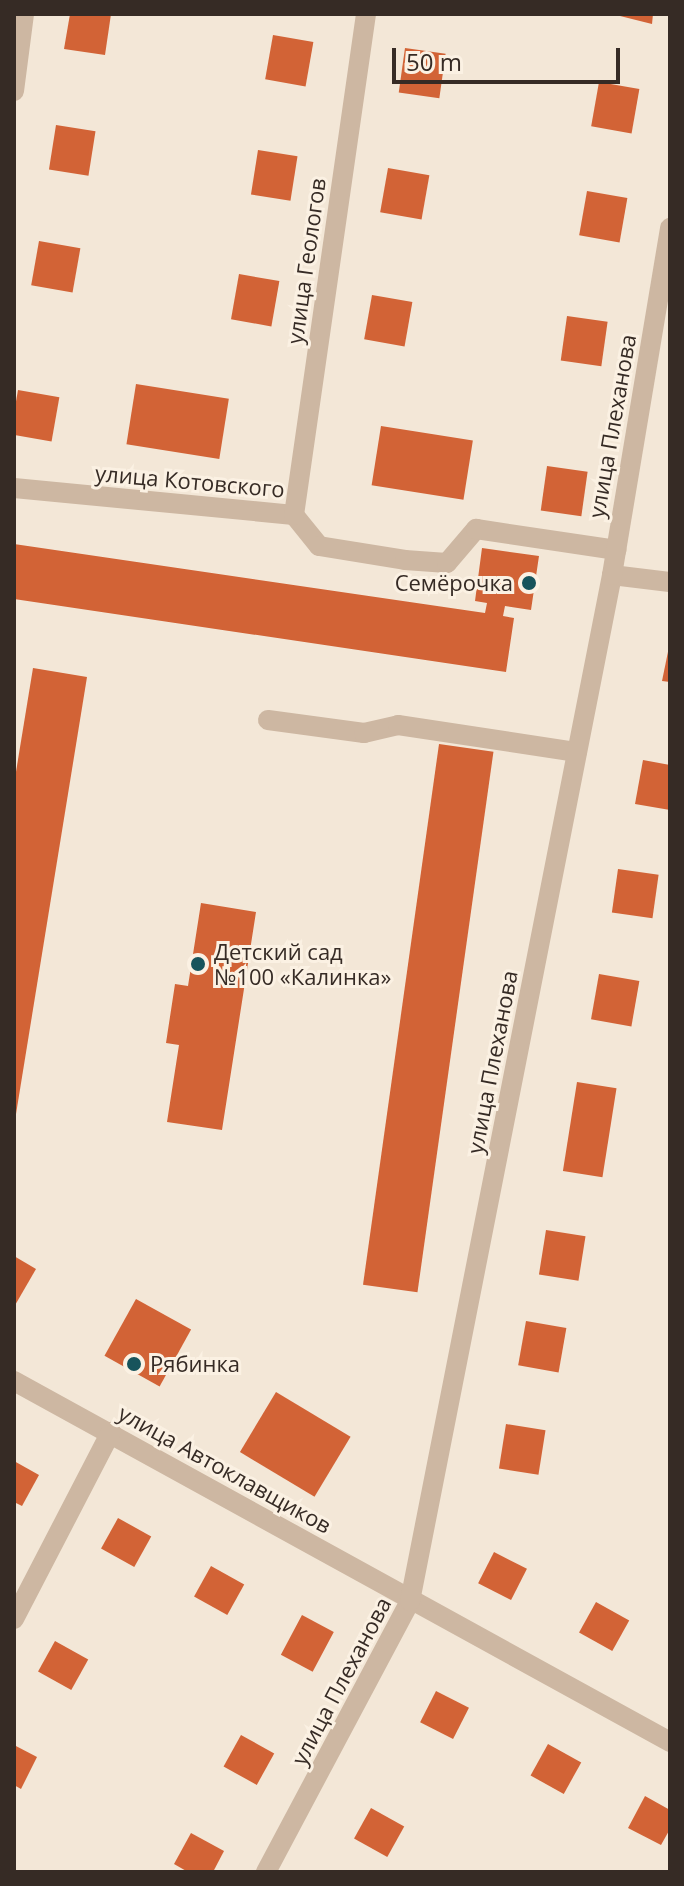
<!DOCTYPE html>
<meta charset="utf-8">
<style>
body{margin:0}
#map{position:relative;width:684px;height:1886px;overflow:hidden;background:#f3e7d7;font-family:"Open Sans",sans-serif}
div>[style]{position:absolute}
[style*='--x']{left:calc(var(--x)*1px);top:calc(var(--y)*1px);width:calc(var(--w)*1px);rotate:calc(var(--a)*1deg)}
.building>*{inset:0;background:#d26336;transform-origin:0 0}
.minor>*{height:20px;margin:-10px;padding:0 10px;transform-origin:10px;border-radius:10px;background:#cdb7a2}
.dots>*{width:22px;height:22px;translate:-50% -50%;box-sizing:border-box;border:4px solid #fbf1e3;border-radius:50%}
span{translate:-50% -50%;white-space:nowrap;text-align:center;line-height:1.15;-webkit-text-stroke:6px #fbf1e3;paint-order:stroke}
.street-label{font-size:22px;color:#362b25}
.poi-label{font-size:22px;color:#362b25}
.right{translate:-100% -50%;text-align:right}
.left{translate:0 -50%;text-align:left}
.frame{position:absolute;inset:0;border:16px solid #362b25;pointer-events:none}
.scale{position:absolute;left:392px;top:48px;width:228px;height:36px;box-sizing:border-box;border:4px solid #362b25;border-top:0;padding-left:10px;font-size:24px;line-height:28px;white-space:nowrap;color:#362b25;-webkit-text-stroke:6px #fbf1e3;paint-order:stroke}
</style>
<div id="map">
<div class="building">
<div style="clip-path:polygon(70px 14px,111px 14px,105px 55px,64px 49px)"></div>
<div style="clip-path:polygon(612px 14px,653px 14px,652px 24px)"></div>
<div style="left:273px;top:35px;width:41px;height:45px;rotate:10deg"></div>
<div style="left:405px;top:48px;width:41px;height:45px;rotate:8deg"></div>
<div style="left:599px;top:82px;width:41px;height:45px;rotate:10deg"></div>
<div style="left:56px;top:125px;width:40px;height:45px;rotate:9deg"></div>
<div style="left:258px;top:150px;width:40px;height:45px;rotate:9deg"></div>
<div style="left:388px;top:168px;width:42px;height:45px;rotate:10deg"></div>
<div style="left:587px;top:191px;width:41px;height:45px;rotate:10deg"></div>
<div style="left:39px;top:241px;width:42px;height:45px;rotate:10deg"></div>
<div style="left:239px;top:274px;width:41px;height:46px;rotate:10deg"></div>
<div style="left:372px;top:295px;width:41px;height:45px;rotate:10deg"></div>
<div style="left:567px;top:316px;width:41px;height:45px;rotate:8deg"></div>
<div style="left:136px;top:384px;width:94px;height:61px;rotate:9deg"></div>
<div style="left:18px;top:390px;width:42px;height:45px;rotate:10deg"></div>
<div style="left:381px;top:426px;width:93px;height:60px;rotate:9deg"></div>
<div style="left:547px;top:466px;width:41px;height:45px;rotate:8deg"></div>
<div style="clip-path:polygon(14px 544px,485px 613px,487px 603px,475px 601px,482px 548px,539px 556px,531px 610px,505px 606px,503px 616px,514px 618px,506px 672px,14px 599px)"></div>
<div style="clip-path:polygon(670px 642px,670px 682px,662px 681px)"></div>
<div style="clip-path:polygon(33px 668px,87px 677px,16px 1114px,14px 784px)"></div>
<div style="left:439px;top:744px;width:55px;height:546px;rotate:8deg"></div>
<div style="clip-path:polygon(643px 760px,670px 765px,670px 810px,635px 804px)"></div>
<div style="left:618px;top:869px;width:41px;height:44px;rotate:8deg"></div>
<div style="clip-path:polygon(201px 903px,256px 912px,222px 1130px,167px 1122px,179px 1045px,166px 1043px,175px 984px,188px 986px)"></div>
<div style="left:599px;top:974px;width:41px;height:46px;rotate:10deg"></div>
<div style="left:577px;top:1082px;width:40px;height:90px;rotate:9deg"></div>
<div style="left:546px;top:1230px;width:40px;height:45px;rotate:9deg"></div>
<div style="clip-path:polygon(14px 1256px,36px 1269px,14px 1307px)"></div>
<div style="left:136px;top:1299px;width:63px;height:65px;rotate:29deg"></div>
<div style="left:526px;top:1321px;width:41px;height:45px;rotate:10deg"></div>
<div style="left:276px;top:1392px;width:87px;height:70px;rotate:31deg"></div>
<div style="left:506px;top:1424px;width:40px;height:45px;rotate:9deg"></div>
<div style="clip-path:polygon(14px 1461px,39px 1475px,22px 1506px,14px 1502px)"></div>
<div style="left:118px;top:1518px;width:38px;height:35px;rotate:29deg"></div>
<div style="left:494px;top:1552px;width:37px;height:35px;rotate:27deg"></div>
<div style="left:211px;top:1566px;width:38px;height:35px;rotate:29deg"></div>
<div style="left:596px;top:1602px;width:38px;height:35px;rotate:29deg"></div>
<div style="left:302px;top:1615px;width:36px;height:45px;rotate:28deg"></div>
<div style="left:55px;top:1641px;width:38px;height:35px;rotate:29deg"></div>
<div style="left:436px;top:1691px;width:37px;height:35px;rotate:27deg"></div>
<div style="left:241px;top:1735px;width:38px;height:36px;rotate:29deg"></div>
<div style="left:548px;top:1744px;width:38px;height:36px;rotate:29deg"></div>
<div style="clip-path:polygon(14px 1745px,37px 1757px,21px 1789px,14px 1785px)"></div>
<div style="clip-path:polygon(645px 1796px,670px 1810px,670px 1829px,661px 1845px,628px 1828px)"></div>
<div style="left:371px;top:1808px;width:38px;height:35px;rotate:29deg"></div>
<div style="clip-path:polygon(191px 1833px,224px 1851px,213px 1872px,188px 1872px,174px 1864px)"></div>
</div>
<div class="minor">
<div style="--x:14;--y:91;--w:78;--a:-82.6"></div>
<div style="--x:14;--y:488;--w:281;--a:5.5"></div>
<div style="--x:294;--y:515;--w:40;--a:51"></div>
<div style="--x:319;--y:546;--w:87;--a:9.2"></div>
<div style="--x:405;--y:560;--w:42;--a:4.1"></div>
<div style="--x:447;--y:563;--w:45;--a:-49.5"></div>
<div style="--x:476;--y:529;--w:142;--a:8.5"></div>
<div style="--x:294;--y:515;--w:506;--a:-81.82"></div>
<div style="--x:612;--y:575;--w:58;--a:6.9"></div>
<div style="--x:268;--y:720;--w:97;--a:7.7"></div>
<div style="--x:364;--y:733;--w:35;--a:-13"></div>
<div style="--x:398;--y:725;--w:181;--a:8.6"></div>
<div style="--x:14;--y:1381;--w:749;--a:28.82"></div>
<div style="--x:14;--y:1619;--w:211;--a:-62.6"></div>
<div style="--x:266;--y:1872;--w:307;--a:-62"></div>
<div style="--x:410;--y:1601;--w:1046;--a:-78.86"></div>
<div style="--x:612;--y:575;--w:352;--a:-80.5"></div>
</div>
<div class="dots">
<div style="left:529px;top:583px;background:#17545c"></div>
<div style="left:198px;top:964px;background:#17545c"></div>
<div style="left:134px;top:1364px;background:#17545c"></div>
</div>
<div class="street-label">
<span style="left:306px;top:261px;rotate:-82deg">улица Геологов</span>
<span style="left:612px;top:426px;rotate:-80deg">улица Плеханова</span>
<span style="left:190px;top:481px;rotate:5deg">улица Котовского</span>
<span style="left:492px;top:1062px;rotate:-79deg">улица Плеханова</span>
<span style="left:225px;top:1469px;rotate:29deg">улица Автоклавщиков</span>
<span style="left:341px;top:1681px;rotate:-62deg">улица Плеханова</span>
</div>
<div class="poi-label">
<span class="right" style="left:513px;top:583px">Семёрочка</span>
<span class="left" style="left:214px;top:964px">Детский сад<br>№100 «Калинка»</span>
<span class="left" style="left:150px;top:1364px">Рябинка</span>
</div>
<div class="frame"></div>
<div class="scale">50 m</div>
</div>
